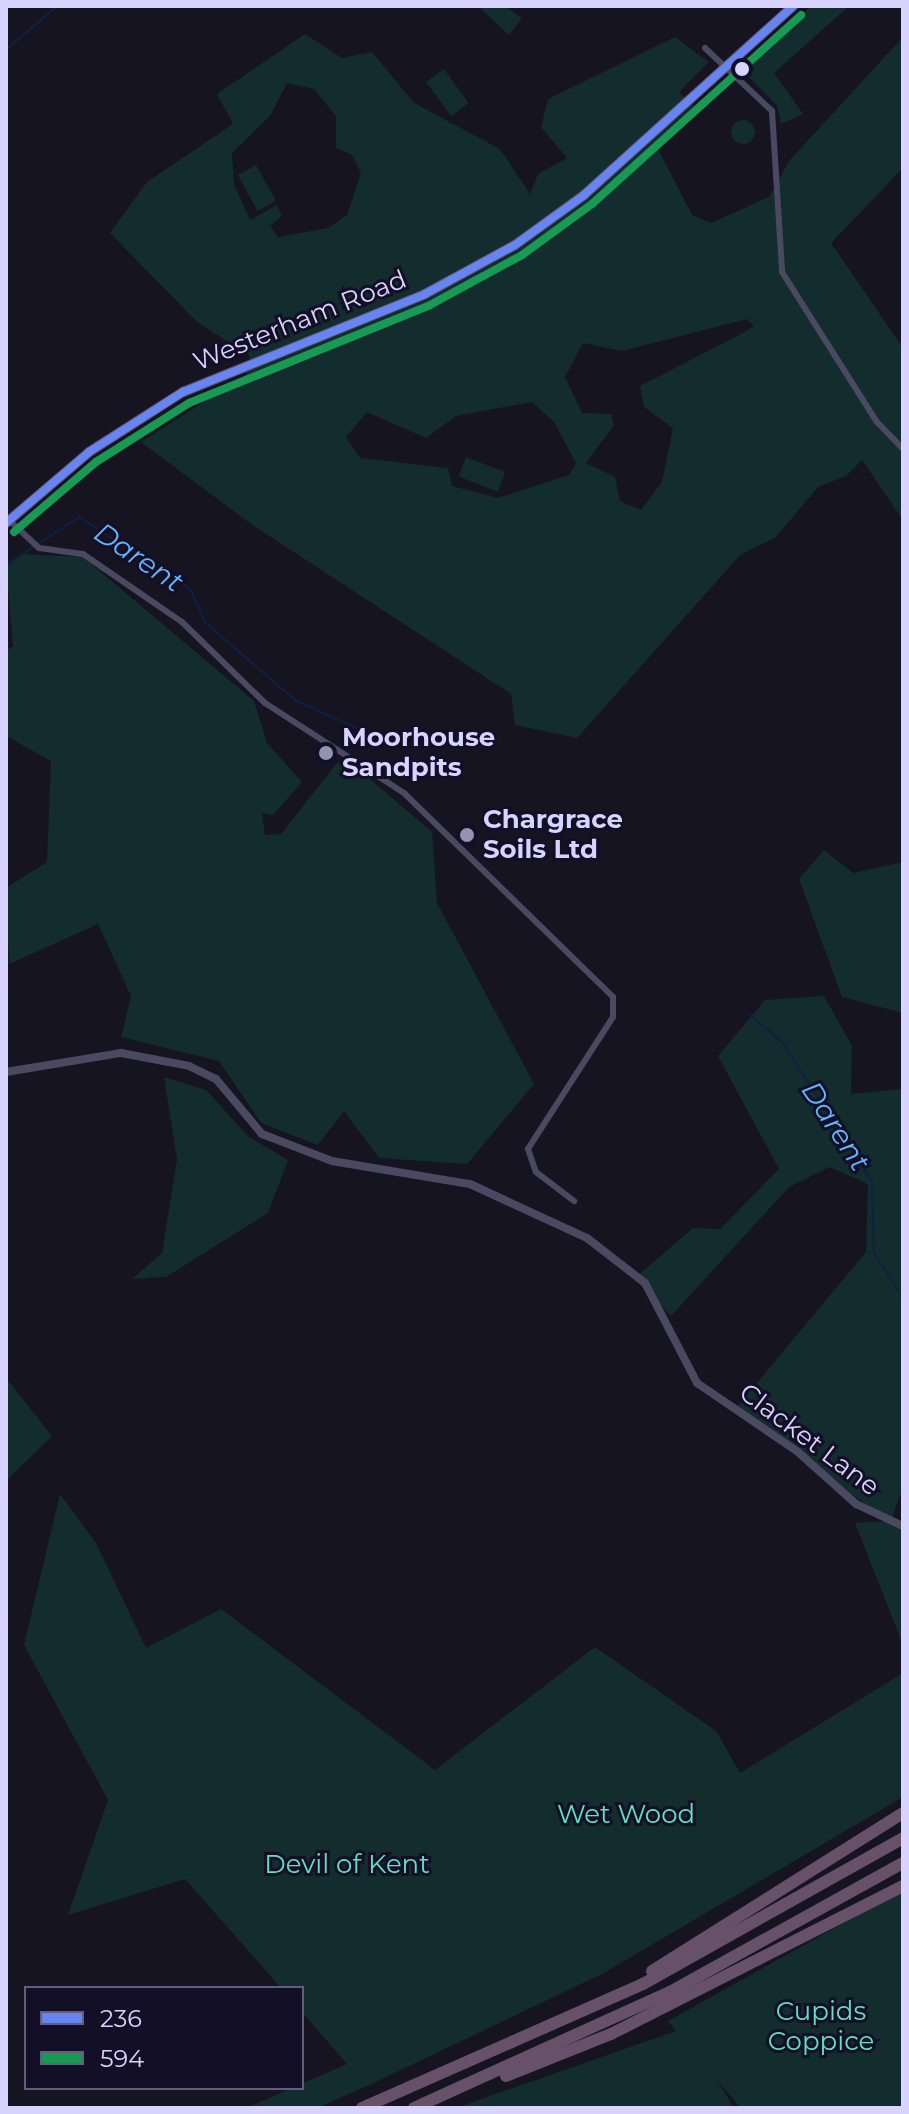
<!DOCTYPE html>
<style>
body{margin:0}
#map{position:relative;width:909px;height:2114px;overflow:hidden;background:#161421;font-family:Montserrat,sans-serif}
div>[style]{position:absolute}
[style*='--x']{left:calc(var(--x)*1px);top:calc(var(--y)*1px);width:calc(var(--w)*1px);rotate:calc(var(--a)*1deg)}
.green>*{inset:0;background:#132c2d;transform-origin:0 0}
.round{border-radius:50%}
.stream>*{height:2px;margin:-1px;padding:0 1px;transform-origin:1px;border-radius:1px;background:#0d2144}
.minor>*{height:6px;margin:-3px;padding:0 3px;transform-origin:3px;border-radius:3px;background:#4a4962}
.tertiary>*{height:8px;margin:-4px;padding:0 4px;transform-origin:4px;border-radius:4px;background:#4a4962}
.primary>*{height:10px;margin:-5px;padding:0 5px;transform-origin:5px;border-radius:5px;background:#5e5373}
.motorway>*{height:12px;margin:-6px;padding:0 6px;transform-origin:6px;border-radius:6px;background:#67516a}
.bus-1>*{height:8px;margin:-4px;padding:0 4px;transform-origin:4px;border-radius:4px;background:#6884f2}
.bus-2>*{height:8px;margin:-4px;padding:0 4px;transform-origin:4px;border-radius:4px;background:#189a55}
.dots>*{width:22px;height:22px;translate:-50% -50%;box-sizing:border-box;border:4px solid #130f26;border-radius:50%}
span{translate:-50% -50%;white-space:nowrap;text-align:center;line-height:1.15;-webkit-text-stroke:6px #130f26;paint-order:stroke}
.street-label{font-size:26px;color:#d9d4ff}
.poi-label{font-size:26px;color:#d9d4ff;font-weight:700}
.left{translate:0 -50%;text-align:left}
.park-label{font-size:26px;color:#5fe0c0}
.water-label{font-size:28px;color:#62b6ff;font-style:italic}
.frame{position:absolute;inset:0;border:8px solid #d9d4ff;pointer-events:none}
.legend{position:absolute;left:24px;top:1986px;width:280px;height:104px;box-sizing:border-box;background:#130f26;border:2px solid #625e7d;margin:0;padding:10px 14px;list-style:none;font-size:24px;color:#d9d4ff}
.legend li{display:flex;align-items:center;gap:16px;height:40px}
.legend b{width:40px;border:2px solid #625e7d}
</style>
<div id="map">
<div class="green">
<div style="clip-path:polygon(478px 6px,505px 6px,522px 18px,509px 35px)"></div>
<div style="clip-path:polygon(811px 6px,849px 6px,774px 73px,803px 114px,781px 124px,777px 106px,743px 71px)"></div>
<div style="clip-path:polygon(evenodd,305px 34px,342px 58px,372px 52px,414px 103px,500px 149px,530px 194px,538px 174px,567px 158px,541px 127px,548px 99px,675px 37px,709px 62px,679px 92px,697px 109px,658px 149px,692px 215px,711px 223px,769px 197px,789px 161px,903px 37px,903px 168px,831px 243px,903px 348px,903px 520px,862px 460px,846px 476px,818px 487px,775px 538px,741px 554px,577px 738px,515px 725px,511px 694px,251px 524px,141px 442px,246px 375px,250px 356px,197px 322px,110px 233px,147px 182px,233px 124px,217px 94px,305px 34px,287px 83px,314px 89px,336px 116px,336px 148px,352px 155px,361px 173px,347px 215px,328px 228px,278px 237px,270px 226px,282px 216px,277px 205px,250px 220px,234px 184px,232px 153px,270px 116px,287px 83px,305px 34px,747px 319px,754px 326px,741px 334px,640px 386px,644px 407px,673px 428px,662px 482px,641px 510px,620px 501px,615px 477px,586px 463px,614px 425px,611px 414px,582px 413px,565px 377px,583px 343px,622px 351px,747px 319px,305px 34px,532px 402px,554px 422px,576px 463px,569px 475px,498px 498px,452px 486px,448px 468px,360px 458px,346px 437px,367px 412px,426px 438px,456px 416px,532px 402px)"></div>
<div style="left:444px;top:69px;width:42px;height:22px;rotate:54deg"></div>
<div class="round" style="left:731px;top:120px;width:24px;height:24px"></div>
<div style="left:256px;top:165px;width:41px;height:21px;rotate:61deg"></div>
<div style="left:466px;top:457px;width:42px;height:21px;rotate:21deg"></div>
<div style="clip-path:polygon(23px 554px,83px 557px,254px 701px,267px 743px,302px 782px,273px 815px,262px 813px,265px 835px,281px 834px,337px 763px,349px 761px,432px 832px,437px 903px,534px 1084px,467px 1164px,379px 1158px,344px 1111px,318px 1145px,261px 1123px,219px 1061px,121px 1037px,131px 996px,98px 924px,9px 964px,6px 888px,47px 862px,51px 761px,6px 736px,6px 651px,13px 646px,6px 567px)"></div>
<div style="clip-path:polygon(824px 850px,853px 873px,903px 862px,903px 1013px,842px 997px,799px 879px)"></div>
<div style="clip-path:polygon(824px 996px,852px 1046px,851px 1094px,903px 1089px,903px 1487px,891px 1520px,903px 1526px,903px 1645px,855px 1523px,888px 1521px,736px 1408px,866px 1252px,868px 1184px,829px 1167px,789px 1187px,671px 1316px,635px 1278px,693px 1228px,720px 1229px,779px 1169px,718px 1056px,765px 1000px)"></div>
<div style="clip-path:polygon(164px 1077px,206px 1090px,249px 1137px,288px 1160px,268px 1213px,166px 1277px,132px 1279px,162px 1253px,177px 1159px)"></div>
<div style="clip-path:polygon(6px 1378px,52px 1436px,6px 1481px)"></div>
<div style="clip-path:polygon(60px 1494px,96px 1543px,146px 1648px,221px 1609px,435px 1770px,595px 1647px,716px 1731px,740px 1773px,903px 1673px,903px 1797px,602px 1974px,365px 2087px,317px 2108px,246px 2108px,347px 2064px,302px 2012px,302px 1988px,281px 1988px,185px 1879px,68px 1915px,108px 1800px,24px 1645px)"></div>
<div style="clip-path:polygon(903px 1890px,903px 2108px,741px 2108px,717px 2080px,734px 2108px,456px 2108px,676px 2031px,668px 2021px)"></div>
</div>
<div class="stream">
<div style="--x:6;--y:50;--w:67;--a:-40.8"></div>
<div style="--x:6;--y:565;--w:87;--a:-33.3"></div>
<div style="--x:79;--y:517;--w:132;--a:33"></div>
<div style="--x:190;--y:589;--w:38;--a:65"></div>
<div style="--x:206;--y:623;--w:118;--a:40.9"></div>
<div style="--x:295;--y:700;--w:89;--a:24.6"></div>
<div style="--x:750;--y:1015;--w:42;--a:40.2"></div>
<div style="--x:782;--y:1042;--w:166;--a:57.1"></div>
<div style="--x:872;--y:1181;--w:72;--a:88.4"></div>
<div style="--x:874;--y:1253;--w:54;--a:57.2"></div>
</div>
<div class="minor">
<div style="--x:705;--y:48;--w:92;--a:43.2"></div>
<div style="--x:772;--y:111;--w:161;--a:86.4"></div>
<div style="--x:782;--y:272;--w:178;--a:57.7"></div>
<div style="--x:877;--y:422;--w:37;--a:46"></div>
<div style="--x:9;--y:520;--w:41;--a:43"></div>
<div style="--x:39;--y:548;--w:44;--a:7.8"></div>
<div style="--x:83;--y:554;--w:120;--a:34.5"></div>
<div style="--x:182;--y:622;--w:116;--a:44.3"></div>
<div style="--x:265;--y:703;--w:166;--a:32.9"></div>
<div style="--x:404;--y:793;--w:292;--a:44.3"></div>
<div style="--x:613;--y:997;--w:20;--a:90"></div>
<div style="--x:613;--y:1017;--w:157;--a:122.8"></div>
<div style="--x:528;--y:1149;--w:24;--a:71"></div>
<div style="--x:536;--y:1172;--w:48;--a:37.3"></div>
</div>
<div class="tertiary">
<div style="--x:6;--y:1072;--w:117;--a:-9.4"></div>
<div style="--x:121;--y:1053;--w:69;--a:10.8"></div>
<div style="--x:189;--y:1066;--w:30;--a:26"></div>
<div style="--x:216;--y:1079;--w:72;--a:50.1"></div>
<div style="--x:262;--y:1134;--w:75;--a:21.1"></div>
<div style="--x:332;--y:1161;--w:140;--a:9.5"></div>
<div style="--x:470;--y:1184;--w:129;--a:24.8"></div>
<div style="--x:587;--y:1238;--w:73;--a:37.8"></div>
<div style="--x:645;--y:1283;--w:113;--a:62.5"></div>
<div style="--x:697;--y:1383;--w:122;--a:34.3"></div>
<div style="--x:798;--y:1452;--w:78;--a:41.9"></div>
<div style="--x:856;--y:1504;--w:52;--a:25.1"></div>
</div>
<div class="primary">
<div style="--x:6;--y:523;--w:109;--a:-40.5"></div>
<div style="--x:89;--y:452;--w:112;--a:-32.6"></div>
<div style="--x:183;--y:392;--w:261;--a:-22"></div>
<div style="--x:425;--y:294;--w:102;--a:-28.6"></div>
<div style="--x:515;--y:245;--w:85;--a:-35.9"></div>
<div style="--x:584;--y:195;--w:282;--a:-42.1"></div>
</div>
<div class="motorway">
<div style="--x:652;--y:1971;--w:297;--a:-32.2"></div>
<div style="--x:506;--y:2076;--w:113;--a:-21.8"></div>
<div style="--x:611;--y:2034;--w:327;--a:-26.9"></div>
<div style="--x:362;--y:2108;--w:307;--a:-23.8"></div>
<div style="--x:643;--y:1984;--w:298;--a:-29.3"></div>
<div style="--x:414;--y:2108;--w:281;--a:-24.4"></div>
<div style="--x:670;--y:1992;--w:266;--a:-29"></div>
</div>
<div class="bus-1">
<div style="--x:6;--y:523;--w:109;--a:-40.5"></div>
<div style="--x:89;--y:452;--w:112;--a:-32.6"></div>
<div style="--x:183;--y:392;--w:261;--a:-22"></div>
<div style="--x:425;--y:294;--w:102;--a:-28.6"></div>
<div style="--x:515;--y:245;--w:85;--a:-35.9"></div>
<div style="--x:584;--y:195;--w:282;--a:-42.1"></div>
</div>
<div class="bus-2">
<div style="--x:14;--y:532;--w:108;--a:-40.5"></div>
<div style="--x:96;--y:462;--w:110;--a:-32.4"></div>
<div style="--x:189;--y:403;--w:260;--a:-22.1"></div>
<div style="--x:430;--y:305;--w:105;--a:-28.5"></div>
<div style="--x:522;--y:255;--w:87;--a:-36.1"></div>
<div style="--x:592;--y:204;--w:282;--a:-42.1"></div>
</div>
<div class="dots">
<div style="left:742px;top:69px;background:#d9d4ff"></div>
<div style="left:326px;top:753px;background:#9591b1"></div>
<div style="left:467px;top:835px;background:#9591b1"></div>
</div>
<div class="street-label">
<span style="left:300px;top:321px;rotate:-22deg">Westerham Road</span>
<span style="left:809px;top:1440px;rotate:37deg">Clacket Lane</span>
</div>
<div class="poi-label">
<span class="left" style="left:342px;top:753px">Moorhouse<br>Sandpits</span>
<span class="left" style="left:483px;top:835px">Chargrace<br>Soils Ltd</span>
</div>
<div class="park-label">
<span style="left:626px;top:1815px">Wet Wood</span>
<span style="left:347px;top:1865px">Devil of Kent</span>
<span style="left:821px;top:2027px">Cupids<br>Coppice</span>
</div>
<div class="water-label">
<span style="left:139px;top:557px;rotate:34deg">Darent</span>
<span style="left:836px;top:1126px;rotate:57deg">Darent</span>
</div>
<div class="frame"></div>
<ul class="legend">
<li><b style="height:10px;background:#6884f2"></b>236</li>
<li><b style="height:10px;background:#189a55"></b>594</li>
</ul>
</div>
